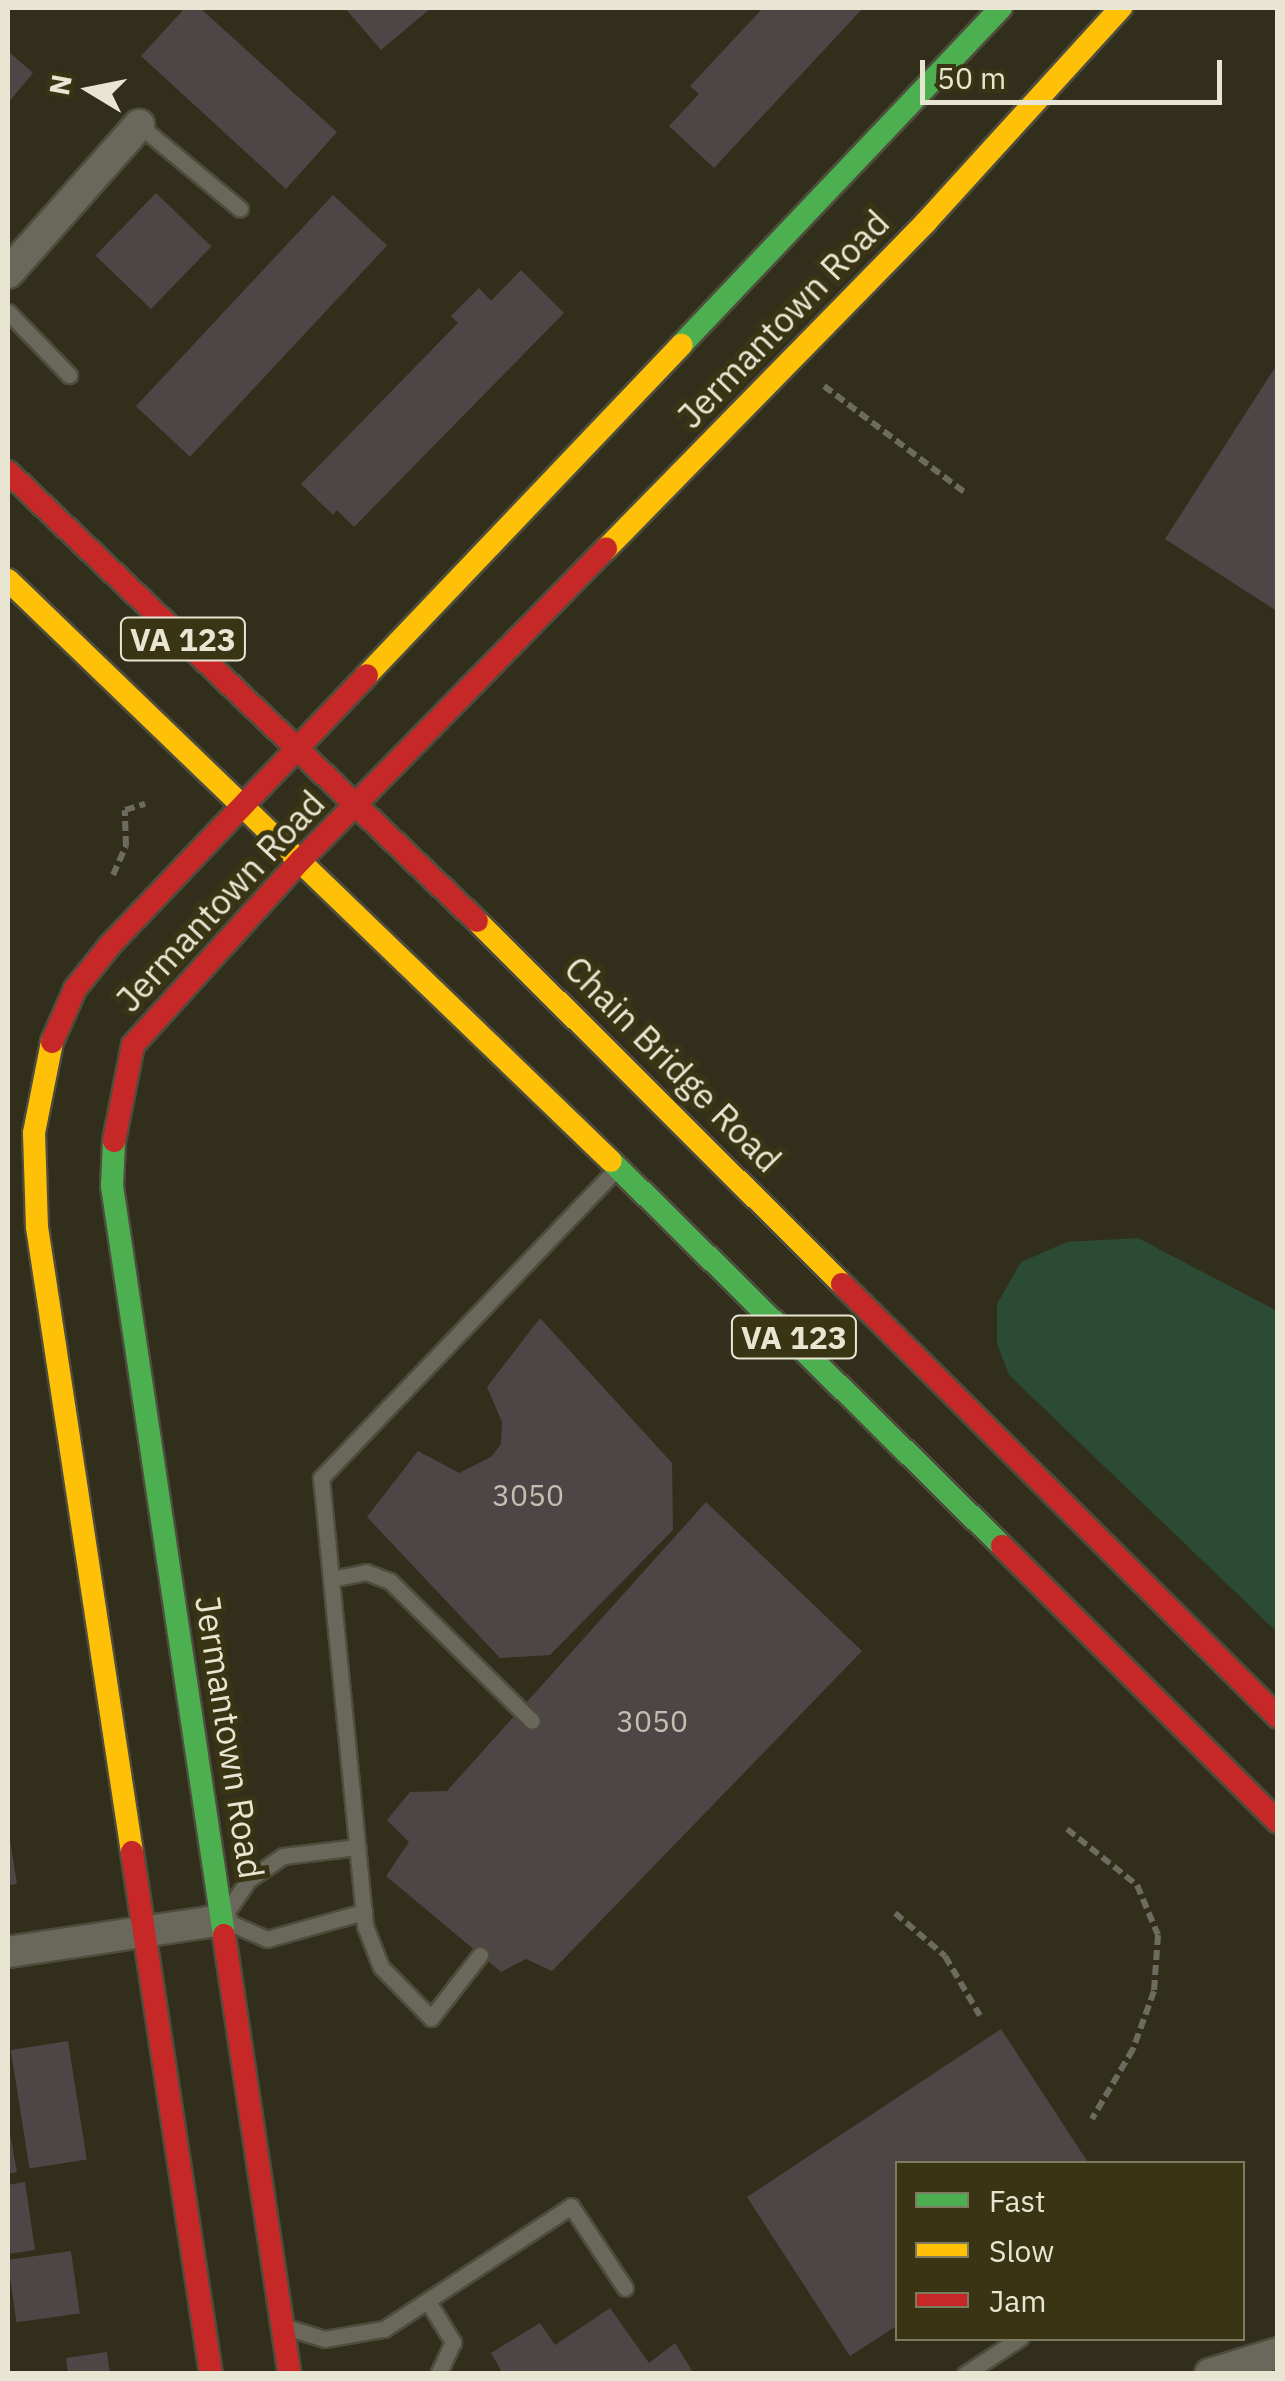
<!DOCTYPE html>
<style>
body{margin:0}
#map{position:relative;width:1285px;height:2381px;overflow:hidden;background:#312e1c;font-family:"IBM Plex Sans",sans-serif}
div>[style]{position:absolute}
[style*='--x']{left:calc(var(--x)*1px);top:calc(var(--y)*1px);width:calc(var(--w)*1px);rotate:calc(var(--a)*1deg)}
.green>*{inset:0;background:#2b4b35}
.building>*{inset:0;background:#4e4646;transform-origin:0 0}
.path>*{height:6px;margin-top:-3px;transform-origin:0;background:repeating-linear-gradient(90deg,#6d6b5e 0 10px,transparent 0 15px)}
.roads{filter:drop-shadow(2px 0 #4e4c3c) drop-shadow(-2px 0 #4e4c3c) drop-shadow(0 2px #4e4c3c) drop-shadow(0 -2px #4e4c3c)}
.lane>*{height:15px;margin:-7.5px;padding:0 7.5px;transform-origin:7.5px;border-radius:7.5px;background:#6a685a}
.street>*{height:30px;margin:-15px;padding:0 15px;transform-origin:15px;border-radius:15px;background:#6a685a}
.fast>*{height:22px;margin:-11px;padding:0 11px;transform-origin:11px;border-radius:11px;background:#4caf50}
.slow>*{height:22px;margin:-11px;padding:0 11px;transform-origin:11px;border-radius:11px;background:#ffc107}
.jam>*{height:22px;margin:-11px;padding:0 11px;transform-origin:11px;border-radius:11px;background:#c62828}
span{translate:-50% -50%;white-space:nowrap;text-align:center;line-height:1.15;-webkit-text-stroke:10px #393414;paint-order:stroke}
.number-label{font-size:30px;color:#c2beb0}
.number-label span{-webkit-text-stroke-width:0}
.shield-label span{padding:2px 8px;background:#393414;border:2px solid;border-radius:8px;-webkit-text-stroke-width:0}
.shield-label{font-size:32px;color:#e8e6d3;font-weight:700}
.street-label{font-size:35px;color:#e8e6d3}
.frame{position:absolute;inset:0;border:10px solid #e8e6d3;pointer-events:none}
.legend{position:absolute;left:895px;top:2161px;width:350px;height:180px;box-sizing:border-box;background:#393414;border:2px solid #7f7b60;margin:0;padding:12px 18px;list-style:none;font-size:30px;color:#e8e6d3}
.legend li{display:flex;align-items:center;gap:20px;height:50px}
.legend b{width:50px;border:2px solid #7f7b60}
.north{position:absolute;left:40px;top:40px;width:100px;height:100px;-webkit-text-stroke:8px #393414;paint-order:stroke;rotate:280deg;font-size:28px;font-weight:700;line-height:40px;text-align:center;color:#e8e6d3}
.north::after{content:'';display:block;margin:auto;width:35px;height:45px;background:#e8e6d3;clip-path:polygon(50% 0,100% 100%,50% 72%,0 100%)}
.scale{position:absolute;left:920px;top:60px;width:302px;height:45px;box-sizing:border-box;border:5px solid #e8e6d3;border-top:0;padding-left:12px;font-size:30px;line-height:35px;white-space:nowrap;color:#e8e6d3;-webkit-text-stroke:8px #393414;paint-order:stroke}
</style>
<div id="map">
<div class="green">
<div style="clip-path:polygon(1138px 1238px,1277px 1311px,1277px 1632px,1009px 1375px,997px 1344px,997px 1304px,1021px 1262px,1067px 1242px)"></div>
</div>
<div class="building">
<div style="clip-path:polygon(185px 8px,200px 8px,337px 132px,286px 189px,141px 56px)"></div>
<div style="clip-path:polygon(345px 8px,431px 8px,381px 50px)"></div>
<div style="clip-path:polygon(763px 8px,863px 8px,714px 168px,669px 126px,699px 94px,690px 86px)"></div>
<div style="clip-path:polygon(8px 51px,33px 73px,8px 103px)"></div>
<div style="left:156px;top:193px;width:77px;height:87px;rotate:44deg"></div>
<div style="left:333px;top:195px;width:74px;height:289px;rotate:43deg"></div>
<div style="clip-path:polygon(521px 270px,564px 313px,354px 527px,337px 510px,333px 515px,301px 484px,458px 323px,451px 316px,479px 288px,491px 301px)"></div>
<div style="clip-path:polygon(1278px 363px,1278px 612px,1165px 539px)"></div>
<div style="clip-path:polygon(540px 1318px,672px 1463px,673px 1530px,550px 1655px,500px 1658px,367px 1517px,418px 1451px,459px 1473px,491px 1457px,501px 1444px,502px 1422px,487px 1387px)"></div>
<div style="clip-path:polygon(706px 1502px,862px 1651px,552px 1971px,526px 1959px,501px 1972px,386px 1876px,409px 1842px,387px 1820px,410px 1792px,447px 1791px)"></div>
<div style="clip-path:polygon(8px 1828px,17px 1884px,8px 1885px)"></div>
<div style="clip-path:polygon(1001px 2029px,1089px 2164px,898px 2164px,898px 2325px,850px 2356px,747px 2197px)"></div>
<div style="left:68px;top:2041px;width:120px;height:58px;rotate:81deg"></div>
<div style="clip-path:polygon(8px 2123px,17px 2172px,8px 2174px)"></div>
<div style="clip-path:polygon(25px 2182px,35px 2250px,8px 2254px,8px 2185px)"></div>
<div style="left:71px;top:2251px;width:63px;height:64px;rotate:82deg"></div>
<div style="clip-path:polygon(610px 2308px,649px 2363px,675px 2343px,694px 2374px,503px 2374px,491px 2353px,540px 2323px,555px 2345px)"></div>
<div style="clip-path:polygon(107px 2352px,110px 2374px,68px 2374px,66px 2358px)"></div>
</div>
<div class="path">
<div style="--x:824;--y:386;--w:176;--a:37.1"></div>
<div style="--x:113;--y:875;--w:32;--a:-66"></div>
<div style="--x:126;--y:846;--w:36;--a:-92"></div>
<div style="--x:125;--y:810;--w:21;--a:-17"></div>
<div style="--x:1067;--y:1829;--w:90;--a:38.7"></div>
<div style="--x:1137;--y:1885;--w:54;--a:67.2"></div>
<div style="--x:1158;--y:1935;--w:56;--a:94.1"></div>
<div style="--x:1154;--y:1991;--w:62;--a:109.9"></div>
<div style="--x:1133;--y:2049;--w:81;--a:120.4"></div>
<div style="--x:895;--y:1913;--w:66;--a:40.7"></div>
<div style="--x:945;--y:1956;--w:69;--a:59.7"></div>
</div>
<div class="roads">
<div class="lane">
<div style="--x:139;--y:125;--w:131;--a:39.7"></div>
<div style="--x:8;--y:312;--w:88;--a:45.9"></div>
<div style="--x:331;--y:1579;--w:36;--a:-11"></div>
<div style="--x:366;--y:1572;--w:26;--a:21"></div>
<div style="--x:390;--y:1581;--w:199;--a:44.6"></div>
<div style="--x:230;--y:1907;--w:32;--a:-56"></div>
<div style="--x:248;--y:1880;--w:42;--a:-34.4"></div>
<div style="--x:283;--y:1856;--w:75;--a:-6.9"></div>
<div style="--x:230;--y:1923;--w:40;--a:23.4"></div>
<div style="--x:267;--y:1939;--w:101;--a:-15.6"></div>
<div style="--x:480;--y:1955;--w:80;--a:127.9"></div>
<div style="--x:431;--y:2018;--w:71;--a:-134.4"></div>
<div style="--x:381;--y:1967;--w:44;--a:-111.3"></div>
<div style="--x:365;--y:1926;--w:450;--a:-95.6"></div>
<div style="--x:321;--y:1478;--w:422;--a:-46.3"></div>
<div style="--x:430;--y:2305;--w:44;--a:58.1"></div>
<div style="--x:453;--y:2342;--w:35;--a:115"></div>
<div style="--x:289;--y:2328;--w:37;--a:17"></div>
<div style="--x:324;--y:2339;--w:61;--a:-9.5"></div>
<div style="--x:384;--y:2329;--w:224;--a:-33.3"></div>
<div style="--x:571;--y:2206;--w:98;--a:56.6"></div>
<div style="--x:965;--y:2374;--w:66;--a:-33.2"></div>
</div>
<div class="street">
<div style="--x:8;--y:273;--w:198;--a:-48.5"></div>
<div style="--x:8;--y:1952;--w:216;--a:-8.5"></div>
<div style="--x:1210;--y:2374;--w:71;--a:-17.2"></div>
</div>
<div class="fast">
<div style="--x:681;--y:345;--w:465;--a:-46.5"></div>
<div style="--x:114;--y:1141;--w:45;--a:92.5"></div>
<div style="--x:112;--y:1186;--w:757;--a:81.5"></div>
<div style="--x:611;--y:1161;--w:549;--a:44.56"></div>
</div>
<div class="slow">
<div style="--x:606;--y:549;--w:458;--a:-45.6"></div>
<div style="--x:926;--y:222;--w:290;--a:-47.7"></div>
<div style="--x:8;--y:580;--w:837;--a:43.94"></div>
<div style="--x:367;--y:675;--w:456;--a:-46.4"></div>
<div style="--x:477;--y:921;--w:515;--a:44.84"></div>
<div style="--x:52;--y:1042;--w:93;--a:101.2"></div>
<div style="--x:34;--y:1133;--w:94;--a:88.2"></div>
<div style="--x:37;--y:1227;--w:632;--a:81.36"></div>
</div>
<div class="jam">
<div style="--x:8;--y:472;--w:649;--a:43.75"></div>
<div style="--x:52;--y:1042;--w:58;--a:-66.5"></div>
<div style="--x:75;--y:989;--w:58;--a:-51.3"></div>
<div style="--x:111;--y:944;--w:371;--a:-46.4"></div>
<div style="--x:114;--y:1141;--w:98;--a:-78.8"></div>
<div style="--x:133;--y:1045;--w:250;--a:-47.8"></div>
<div style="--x:301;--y:860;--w:436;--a:-45.6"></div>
<div style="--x:842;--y:1284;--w:614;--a:44.8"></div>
<div style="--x:1002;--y:1546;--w:390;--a:45"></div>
<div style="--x:132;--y:1852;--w:528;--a:81.39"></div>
<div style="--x:224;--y:1935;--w:444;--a:81.5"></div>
</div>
</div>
<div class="number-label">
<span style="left:528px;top:1495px">3050</span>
<span style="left:652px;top:1721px">3050</span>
</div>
<div class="shield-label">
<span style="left:183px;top:639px">VA 123</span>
<span style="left:794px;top:1337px">VA 123</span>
</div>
<div class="street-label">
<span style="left:783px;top:319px;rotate:-46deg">Jermantown Road</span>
<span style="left:220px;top:901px;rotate:-47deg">Jermantown Road</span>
<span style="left:673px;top:1064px;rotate:45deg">Chain Bridge Road</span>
<span style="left:230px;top:1737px;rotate:81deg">Jermantown Road</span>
</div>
<div class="frame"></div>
<ul class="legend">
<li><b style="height:12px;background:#4caf50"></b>Fast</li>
<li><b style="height:12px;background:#ffc107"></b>Slow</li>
<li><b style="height:12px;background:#c62828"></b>Jam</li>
</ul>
<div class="north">N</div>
<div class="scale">50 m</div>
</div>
